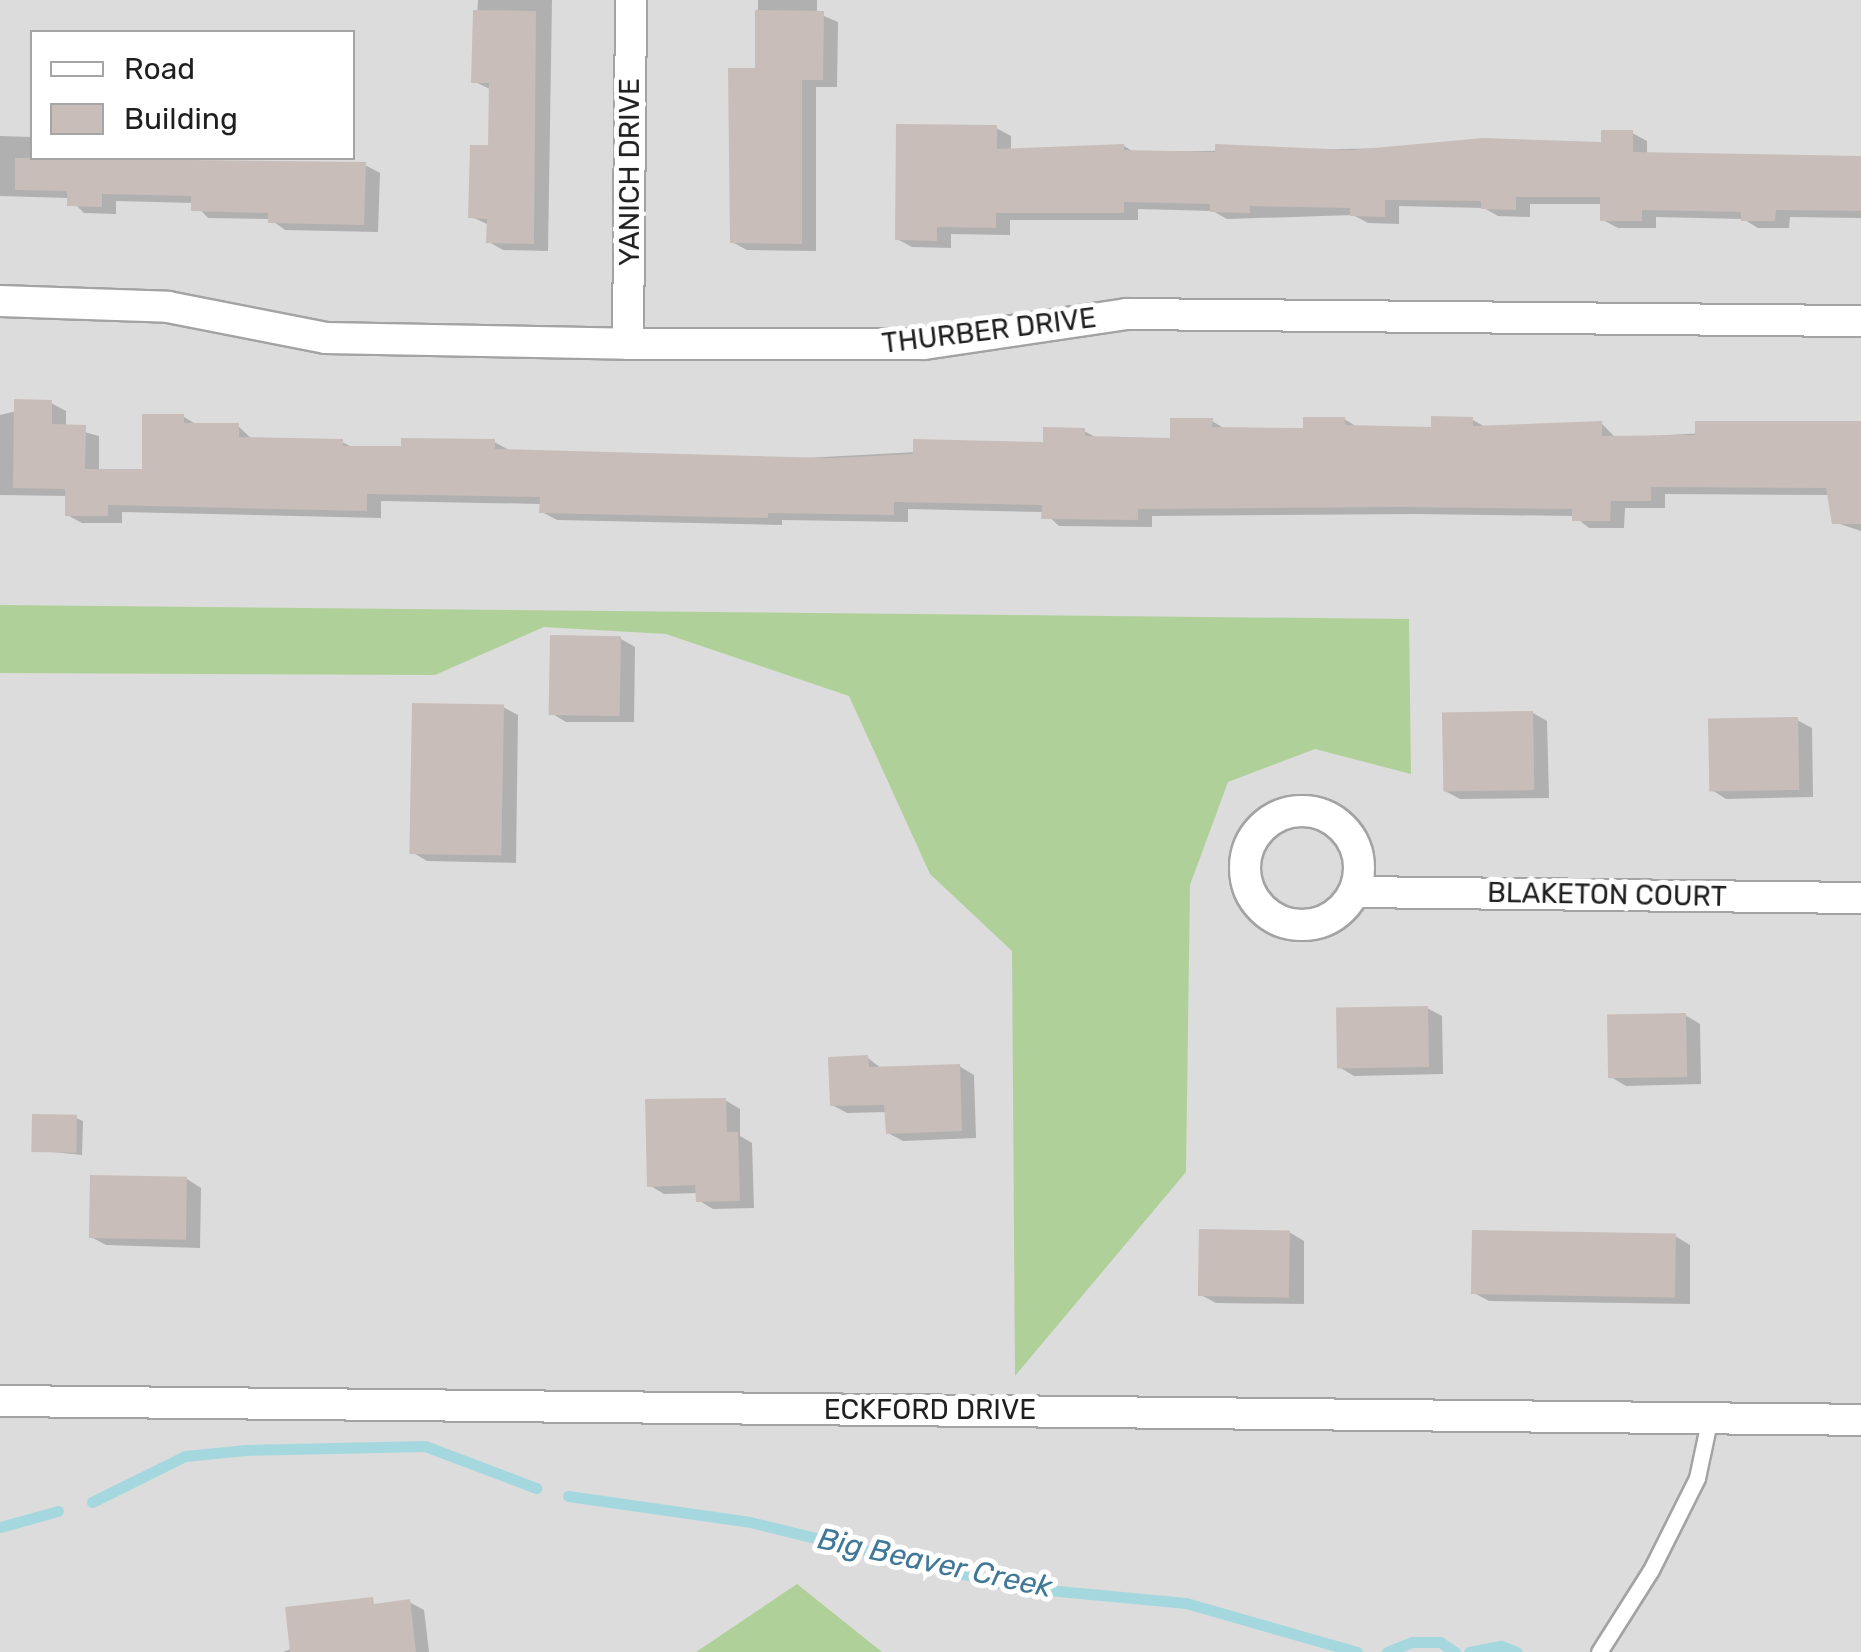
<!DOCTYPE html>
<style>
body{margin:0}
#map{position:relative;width:1861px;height:1652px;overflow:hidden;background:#f0ebe5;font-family:Rubik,sans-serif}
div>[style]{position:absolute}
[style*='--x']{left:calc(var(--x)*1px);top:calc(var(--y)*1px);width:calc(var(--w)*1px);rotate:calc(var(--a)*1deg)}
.residential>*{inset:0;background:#dddcdc}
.forest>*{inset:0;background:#b0d099}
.shadow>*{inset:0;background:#0003}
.stream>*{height:11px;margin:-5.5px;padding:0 5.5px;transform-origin:5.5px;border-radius:5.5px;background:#a5d8de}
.building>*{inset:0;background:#c8bdb8;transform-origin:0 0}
.roads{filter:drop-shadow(2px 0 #a3a3a3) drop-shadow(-2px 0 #a3a3a3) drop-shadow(0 2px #a3a3a3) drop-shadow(0 -2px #a3a3a3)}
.service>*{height:15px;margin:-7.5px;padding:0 7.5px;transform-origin:7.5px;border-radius:7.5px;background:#fff}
.minor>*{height:30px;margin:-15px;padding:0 15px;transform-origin:15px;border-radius:15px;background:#fff}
.minor>.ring{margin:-15px;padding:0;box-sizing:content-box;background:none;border:30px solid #fff;border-radius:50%}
span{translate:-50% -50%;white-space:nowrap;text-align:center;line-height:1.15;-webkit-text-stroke:10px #fff;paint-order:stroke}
.street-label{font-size:28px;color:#1f1f1f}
.water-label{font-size:30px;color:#417898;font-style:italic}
.legend{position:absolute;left:30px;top:30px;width:325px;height:130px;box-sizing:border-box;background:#fff;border:2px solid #a5a5a5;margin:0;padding:12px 18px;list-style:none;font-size:30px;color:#1f1f1f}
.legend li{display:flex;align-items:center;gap:20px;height:50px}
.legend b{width:50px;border:2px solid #a5a5a5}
</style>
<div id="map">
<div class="residential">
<div style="clip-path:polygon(evenodd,0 0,1861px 0,1861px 1652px,0 1652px,0 0,32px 32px,352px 32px,352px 158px,32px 158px,32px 32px)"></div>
</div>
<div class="forest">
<div style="clip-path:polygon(0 605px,1409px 619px,1411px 774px,1315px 749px,1228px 782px,1190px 885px,1186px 1172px,1015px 1376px,1012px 951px,930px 874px,849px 696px,666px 634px,544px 627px,435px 675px,0 673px)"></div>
<div style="clip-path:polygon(797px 1584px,882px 1652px,696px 1652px)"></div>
</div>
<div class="shadow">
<div style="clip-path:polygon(478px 0,552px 0,548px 251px,503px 250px,489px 242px,489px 225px,470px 216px,491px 148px,492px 90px,473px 81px)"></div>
<div style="clip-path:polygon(758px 0,817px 0,817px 13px,838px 22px,837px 87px,816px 87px,816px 251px,747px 250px,732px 242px,758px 71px)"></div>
<div style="clip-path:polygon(996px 128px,1011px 136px,1011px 151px,1124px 146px,1134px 152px,1604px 145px,1632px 133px,1647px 141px,1647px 155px,1861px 158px,1861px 218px,1790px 217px,1789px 228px,1758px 228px,1743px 219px,1656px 217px,1656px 228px,1618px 228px,1603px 220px,1603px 204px,1530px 204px,1530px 217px,1498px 216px,1484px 208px,1399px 206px,1399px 224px,1368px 223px,1353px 215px,1227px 219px,1213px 211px,1138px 209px,1138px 220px,1010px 220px,1010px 235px,951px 234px,951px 248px,912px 247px,897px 239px)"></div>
<div style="clip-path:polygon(0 136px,32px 137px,32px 158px,365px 165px,380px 173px,378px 232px,285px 230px,270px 219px,208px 218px,194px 203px,116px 201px,116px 214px,84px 213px,69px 198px,0 196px)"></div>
<div style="clip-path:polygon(51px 403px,66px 411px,66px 427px,99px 436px,99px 471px,144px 472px,184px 417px,199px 426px,238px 426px,253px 440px,342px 442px,354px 448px,494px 442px,509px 450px,769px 460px,1045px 445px,1084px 431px,1099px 439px,1173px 440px,1212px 421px,1227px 430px,1305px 431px,1344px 419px,1359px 428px,1433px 429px,1473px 420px,1487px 428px,1602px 424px,1616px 438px,1861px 424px,1861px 531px,1834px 522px,1829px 495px,1665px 494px,1665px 508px,1625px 508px,1624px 528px,1589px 528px,1574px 516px,1415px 514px,1152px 516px,1152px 527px,1059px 526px,1044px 512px,908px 509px,908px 522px,782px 520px,782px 525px,557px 520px,542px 512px,542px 504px,381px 501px,381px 518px,122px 512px,122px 523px,82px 523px,67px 515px,68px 496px,0 495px,0 415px)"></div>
<div style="clip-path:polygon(621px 639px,635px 647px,634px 722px,566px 722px,551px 713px)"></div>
<div style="clip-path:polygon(503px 707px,518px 715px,516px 863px,427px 861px,412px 852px)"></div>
<div style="clip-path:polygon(1533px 713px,1547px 721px,1549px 798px,1460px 799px,1445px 791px)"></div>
<div style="clip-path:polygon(1797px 720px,1812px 728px,1813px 797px,1726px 799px,1712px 790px)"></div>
<div style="clip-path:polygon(1427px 1008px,1442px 1016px,1443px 1074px,1354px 1076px,1339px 1067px)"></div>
<div style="clip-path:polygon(1685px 1015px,1700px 1024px,1701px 1084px,1626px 1086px,1611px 1077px)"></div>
<div style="clip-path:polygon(868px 1058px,882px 1069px,959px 1066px,974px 1075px,976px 1138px,903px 1141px,888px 1133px,887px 1112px,847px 1113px,832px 1105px)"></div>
<div style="clip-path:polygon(725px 1100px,740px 1109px,740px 1136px,752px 1143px,754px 1208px,713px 1209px,698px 1200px,698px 1193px,664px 1194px,649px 1185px)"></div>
<div style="clip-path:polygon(76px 1118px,83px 1121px,82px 1155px,34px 1150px)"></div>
<div style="clip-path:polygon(187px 1179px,201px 1188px,200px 1248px,106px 1245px,91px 1237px)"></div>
<div style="clip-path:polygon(1289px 1232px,1304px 1241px,1304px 1304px,1216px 1303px,1201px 1295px)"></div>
<div style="clip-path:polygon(1675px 1236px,1690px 1245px,1690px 1304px,1489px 1301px,1474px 1293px)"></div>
<div style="clip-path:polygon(409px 1602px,424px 1610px,429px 1652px,283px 1652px)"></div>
</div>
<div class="stream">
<div style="--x:568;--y:1496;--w:184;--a:8.1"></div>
<div style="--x:750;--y:1522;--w:274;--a:13.7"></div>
<div style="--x:1016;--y:1587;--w:171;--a:5.4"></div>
<div style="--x:1186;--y:1603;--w:178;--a:16"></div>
<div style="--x:92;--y:1502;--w:104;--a:-26.3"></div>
<div style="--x:185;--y:1456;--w:61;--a:-5.6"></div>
<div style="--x:246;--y:1450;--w:179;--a:-1.3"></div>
<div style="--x:425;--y:1446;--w:119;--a:20.7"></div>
<div style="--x:0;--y:1527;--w:60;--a:-15.4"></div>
<div style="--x:1387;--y:1652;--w:27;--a:-22"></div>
<div style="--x:1412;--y:1642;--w:28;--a:0"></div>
<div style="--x:1440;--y:1642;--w:18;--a:34"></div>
<div style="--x:1469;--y:1652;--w:33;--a:-11"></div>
<div style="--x:1501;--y:1646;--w:17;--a:21"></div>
</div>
<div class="building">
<div style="clip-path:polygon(473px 10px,536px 11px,534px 244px,486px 243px,487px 219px,468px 218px,470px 145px,488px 145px,489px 83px,471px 83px)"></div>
<div style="clip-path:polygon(755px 10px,824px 11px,823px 80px,802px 80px,802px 244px,730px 243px,728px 68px,755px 68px)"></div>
<div style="clip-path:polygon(896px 124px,997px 125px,997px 149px,1124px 144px,1124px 150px,1215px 152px,1215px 144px,1352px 150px,1483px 138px,1601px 142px,1601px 130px,1633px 130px,1633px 152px,1861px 156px,1861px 211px,1776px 210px,1775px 221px,1741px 221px,1741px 212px,1642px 210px,1642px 221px,1600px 221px,1600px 197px,1516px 197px,1516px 210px,1481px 209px,1481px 201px,1385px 200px,1385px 217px,1350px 216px,1350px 208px,1250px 206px,1250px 213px,1210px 212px,1210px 204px,1124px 202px,1124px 213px,996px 213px,996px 228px,937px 227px,937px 241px,895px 240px)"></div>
<div style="clip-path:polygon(15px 158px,366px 162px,364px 225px,268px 223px,268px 213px,191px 211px,191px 196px,102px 194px,102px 207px,67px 206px,67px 191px,15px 190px)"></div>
<div style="clip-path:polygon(14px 399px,52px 400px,52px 424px,86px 425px,85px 469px,142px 469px,142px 414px,184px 414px,184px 423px,239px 423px,239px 437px,343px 439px,343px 446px,401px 446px,401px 438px,495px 439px,495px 449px,832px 458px,913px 454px,913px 439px,1043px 442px,1043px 427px,1085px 428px,1085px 436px,1170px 438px,1170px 418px,1213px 418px,1212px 427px,1303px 428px,1303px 417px,1345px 417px,1345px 425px,1431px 427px,1431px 416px,1473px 417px,1473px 426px,1602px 421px,1602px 436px,1695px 435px,1695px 421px,1861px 421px,1861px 524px,1832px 524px,1826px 488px,1651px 487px,1651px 501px,1611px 501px,1610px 521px,1572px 521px,1572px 509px,1398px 507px,1138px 509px,1138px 520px,1041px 519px,1042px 505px,894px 502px,894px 515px,768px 513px,768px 518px,539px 513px,540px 497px,367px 494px,367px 511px,108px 505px,108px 516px,65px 516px,65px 489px,13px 488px)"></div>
<div style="left:550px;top:635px;width:71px;height:80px;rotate:1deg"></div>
<div style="left:412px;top:703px;width:92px;height:151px;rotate:1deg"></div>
<div style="left:1533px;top:711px;width:79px;height:91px;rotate:89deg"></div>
<div style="left:1798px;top:717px;width:73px;height:90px;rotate:89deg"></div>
<div style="left:1428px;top:1006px;width:61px;height:92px;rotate:89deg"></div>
<div style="left:1686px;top:1013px;width:64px;height:79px;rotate:89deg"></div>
<div style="clip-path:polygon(868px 1055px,869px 1067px,960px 1064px,962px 1131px,886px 1134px,884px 1105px,830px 1106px,828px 1057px)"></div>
<div style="clip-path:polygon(726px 1098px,727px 1132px,738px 1132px,740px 1201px,696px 1202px,695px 1185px,647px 1187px,645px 1099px)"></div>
<div style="left:32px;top:1114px;width:45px;height:38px;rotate:1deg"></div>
<div style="left:90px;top:1175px;width:97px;height:63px;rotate:1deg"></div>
<div style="left:1199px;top:1229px;width:91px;height:67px;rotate:1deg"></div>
<div style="left:1472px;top:1230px;width:204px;height:64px;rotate:1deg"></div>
<div style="clip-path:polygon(373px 1597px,374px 1604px,410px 1599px,416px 1652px,290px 1652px,285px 1607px)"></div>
</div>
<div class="roads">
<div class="service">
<div style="--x:1599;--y:1652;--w:97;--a:-57.6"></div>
<div style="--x:1651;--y:1570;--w:103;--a:-63.4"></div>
<div style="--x:1697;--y:1478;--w:62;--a:-78"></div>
</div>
<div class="minor">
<div style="--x:0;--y:301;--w:168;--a:2"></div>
<div style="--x:168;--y:307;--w:161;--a:11.1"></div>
<div style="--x:326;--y:338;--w:302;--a:1.1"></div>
<div style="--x:628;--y:344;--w:296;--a:0"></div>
<div style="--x:924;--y:344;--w:204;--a:-8.4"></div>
<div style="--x:1126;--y:314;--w:735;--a:0.55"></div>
<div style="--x:628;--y:344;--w:344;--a:-89.5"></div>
<div class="ring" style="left:1245px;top:811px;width:84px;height:84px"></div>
<div style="--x:1354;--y:892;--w:507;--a:0.68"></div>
<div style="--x:0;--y:1401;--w:1861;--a:0.58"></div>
</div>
</div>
<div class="street-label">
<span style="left:630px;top:172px;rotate:-90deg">YANICH DRIVE</span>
<span style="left:989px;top:331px;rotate:-7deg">THURBER DRIVE</span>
<span style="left:1607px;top:895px;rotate:1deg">BLAKETON COURT</span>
<span style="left:930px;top:1410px">ECKFORD DRIVE</span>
</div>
<div class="water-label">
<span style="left:935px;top:1563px;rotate:12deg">Big Beaver Creek</span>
</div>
<ul class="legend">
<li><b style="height:12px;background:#fff"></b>Road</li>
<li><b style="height:28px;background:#c8bdb8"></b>Building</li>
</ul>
</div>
